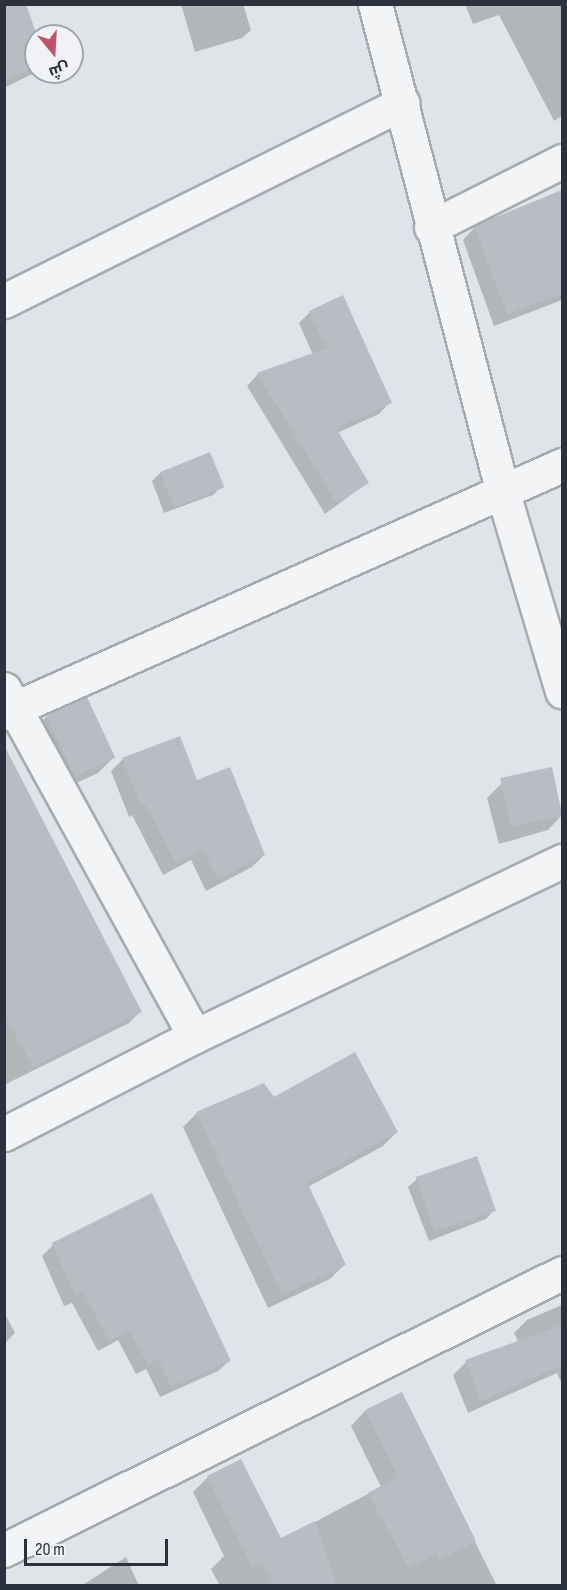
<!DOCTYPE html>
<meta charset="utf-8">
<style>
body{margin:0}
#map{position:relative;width:567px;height:1590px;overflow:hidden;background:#e0e4e8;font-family:"Sofia Sans Condensed",Cairo,sans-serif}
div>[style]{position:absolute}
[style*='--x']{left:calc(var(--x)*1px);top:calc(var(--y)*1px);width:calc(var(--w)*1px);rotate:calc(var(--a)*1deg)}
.shadow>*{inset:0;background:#0003}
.building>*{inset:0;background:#b8bdc4;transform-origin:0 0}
.roads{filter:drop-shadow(2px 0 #a6abb1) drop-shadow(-2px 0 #a6abb1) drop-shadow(0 2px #a6abb1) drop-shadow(0 -2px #a6abb1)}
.street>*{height:33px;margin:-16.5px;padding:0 16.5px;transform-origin:16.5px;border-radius:16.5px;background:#f3f4f6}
span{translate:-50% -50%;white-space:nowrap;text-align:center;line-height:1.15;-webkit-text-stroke:4.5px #f0f2f5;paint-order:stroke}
.frame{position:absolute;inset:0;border:6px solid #2b323d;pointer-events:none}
.north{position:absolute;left:24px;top:24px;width:60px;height:60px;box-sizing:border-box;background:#f0f2f5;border:2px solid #a1a5ab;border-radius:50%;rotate:162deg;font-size:16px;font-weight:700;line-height:24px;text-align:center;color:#2b323d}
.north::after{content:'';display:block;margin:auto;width:21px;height:27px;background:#bf5368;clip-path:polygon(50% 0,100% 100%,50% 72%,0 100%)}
.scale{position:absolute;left:24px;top:1539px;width:144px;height:27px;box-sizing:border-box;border:3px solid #2b323d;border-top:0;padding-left:8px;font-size:18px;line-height:21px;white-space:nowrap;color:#2b323d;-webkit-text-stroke:4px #f0f2f5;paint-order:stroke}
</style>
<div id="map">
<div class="shadow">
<div style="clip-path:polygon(4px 4px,36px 38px,36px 72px,4px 88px)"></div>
<div style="clip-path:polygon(181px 4px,243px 4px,251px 30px,242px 38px,195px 52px)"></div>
<div style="clip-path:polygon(465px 4px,562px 4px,562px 116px,554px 121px,499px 15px,473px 24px)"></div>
<div style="clip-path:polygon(554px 195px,562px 219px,562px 300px,494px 326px,463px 240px,475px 227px)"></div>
<div style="clip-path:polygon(310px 312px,390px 402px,379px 414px,337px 433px,367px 483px,325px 514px,247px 386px,258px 374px,313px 355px,299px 323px)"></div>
<div style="clip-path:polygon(160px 473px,222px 486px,213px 495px,164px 513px,152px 481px)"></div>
<div style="clip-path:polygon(47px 716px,114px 757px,98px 773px,59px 791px,31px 732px)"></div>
<div style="clip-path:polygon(123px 759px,196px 782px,264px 855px,252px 867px,206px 891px,191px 860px,163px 875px,132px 815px,129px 817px,111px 771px)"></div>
<div style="clip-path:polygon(551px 769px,562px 815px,548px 830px,499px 844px,487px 798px,502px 783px)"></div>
<div style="clip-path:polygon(4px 801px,140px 1012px,129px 1023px,4px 1085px)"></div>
<div style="clip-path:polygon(273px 1099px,397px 1132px,383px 1146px,308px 1187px,344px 1265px,330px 1279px,268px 1308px,183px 1127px,197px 1113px)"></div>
<div style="clip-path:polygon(417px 1179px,494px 1210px,486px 1219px,429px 1241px,408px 1187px)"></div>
<div style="clip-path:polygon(151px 1195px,229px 1361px,218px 1371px,160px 1397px,146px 1369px,136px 1374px,118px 1340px,98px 1351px,72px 1303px,64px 1306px,42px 1256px,53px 1245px)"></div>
<div style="clip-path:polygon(562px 1305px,562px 1384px,557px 1373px,468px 1413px,453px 1375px,466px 1362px,519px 1343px,514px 1333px,527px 1320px)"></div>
<div style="clip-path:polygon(4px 1312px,15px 1333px,4px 1344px)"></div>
<div style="clip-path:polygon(401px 1394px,497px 1586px,220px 1586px,211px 1569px,224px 1556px,193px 1492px,208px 1477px,240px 1461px,281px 1540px,381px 1487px,351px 1426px,365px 1411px)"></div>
<div style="clip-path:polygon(126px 1557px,139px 1586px,81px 1586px)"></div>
</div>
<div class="building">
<div style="clip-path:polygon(4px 4px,26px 4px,37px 36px,36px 68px,4px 81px)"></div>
<div style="clip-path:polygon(562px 190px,562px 294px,507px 314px,474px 226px)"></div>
<div style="clip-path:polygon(343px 295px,392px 403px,336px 428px,369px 483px,337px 503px,257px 373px,327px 348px,309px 311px)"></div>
<div style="left:210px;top:452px;width:38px;height:54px;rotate:68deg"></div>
<div style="left:87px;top:697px;width:67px;height:45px;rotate:65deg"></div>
<div style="clip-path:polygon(180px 736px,197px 780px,230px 767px,265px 855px,218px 880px,203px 849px,176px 864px,145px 804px,141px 806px,122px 758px)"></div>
<div style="clip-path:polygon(4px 745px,142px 1012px,33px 1067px,4px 1014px)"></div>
<div style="left:552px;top:767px;width:50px;height:53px;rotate:78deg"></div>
<div style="clip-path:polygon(355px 1052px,398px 1132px,307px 1182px,346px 1265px,282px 1295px,196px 1112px,264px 1083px,274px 1097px)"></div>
<div style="left:477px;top:1156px;width:58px;height:65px;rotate:71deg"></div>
<div style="clip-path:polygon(152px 1193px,231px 1361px,171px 1387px,158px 1359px,148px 1364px,129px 1331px,109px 1341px,84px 1293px,75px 1296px,52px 1243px)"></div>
<div style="clip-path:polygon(562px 1325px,562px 1365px,481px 1401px,465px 1360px)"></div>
<div style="clip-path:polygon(402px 1392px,476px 1541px,438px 1560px,436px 1554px,409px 1568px,368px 1493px,398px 1477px,365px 1410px)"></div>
<div style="clip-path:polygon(241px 1459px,281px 1538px,315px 1521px,337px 1586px,275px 1586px,262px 1563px,253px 1568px,207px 1476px)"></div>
</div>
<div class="roads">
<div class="street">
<div style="--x:375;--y:4;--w:505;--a:75.33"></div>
<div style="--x:503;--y:493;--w:207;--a:73.4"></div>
<div style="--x:431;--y:227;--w:147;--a:-26.7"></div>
<div style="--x:4;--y:301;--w:445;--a:-26.4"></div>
<div style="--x:4;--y:689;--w:396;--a:61.2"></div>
<div style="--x:4;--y:713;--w:611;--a:-23.96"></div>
<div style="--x:4;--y:1134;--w:215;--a:-27.2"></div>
<div style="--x:195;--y:1036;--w:407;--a:-25.5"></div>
<div style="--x:4;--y:1550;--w:623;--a:-26.4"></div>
</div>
</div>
<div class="frame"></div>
<div class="north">ش</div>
<div class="scale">20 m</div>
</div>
